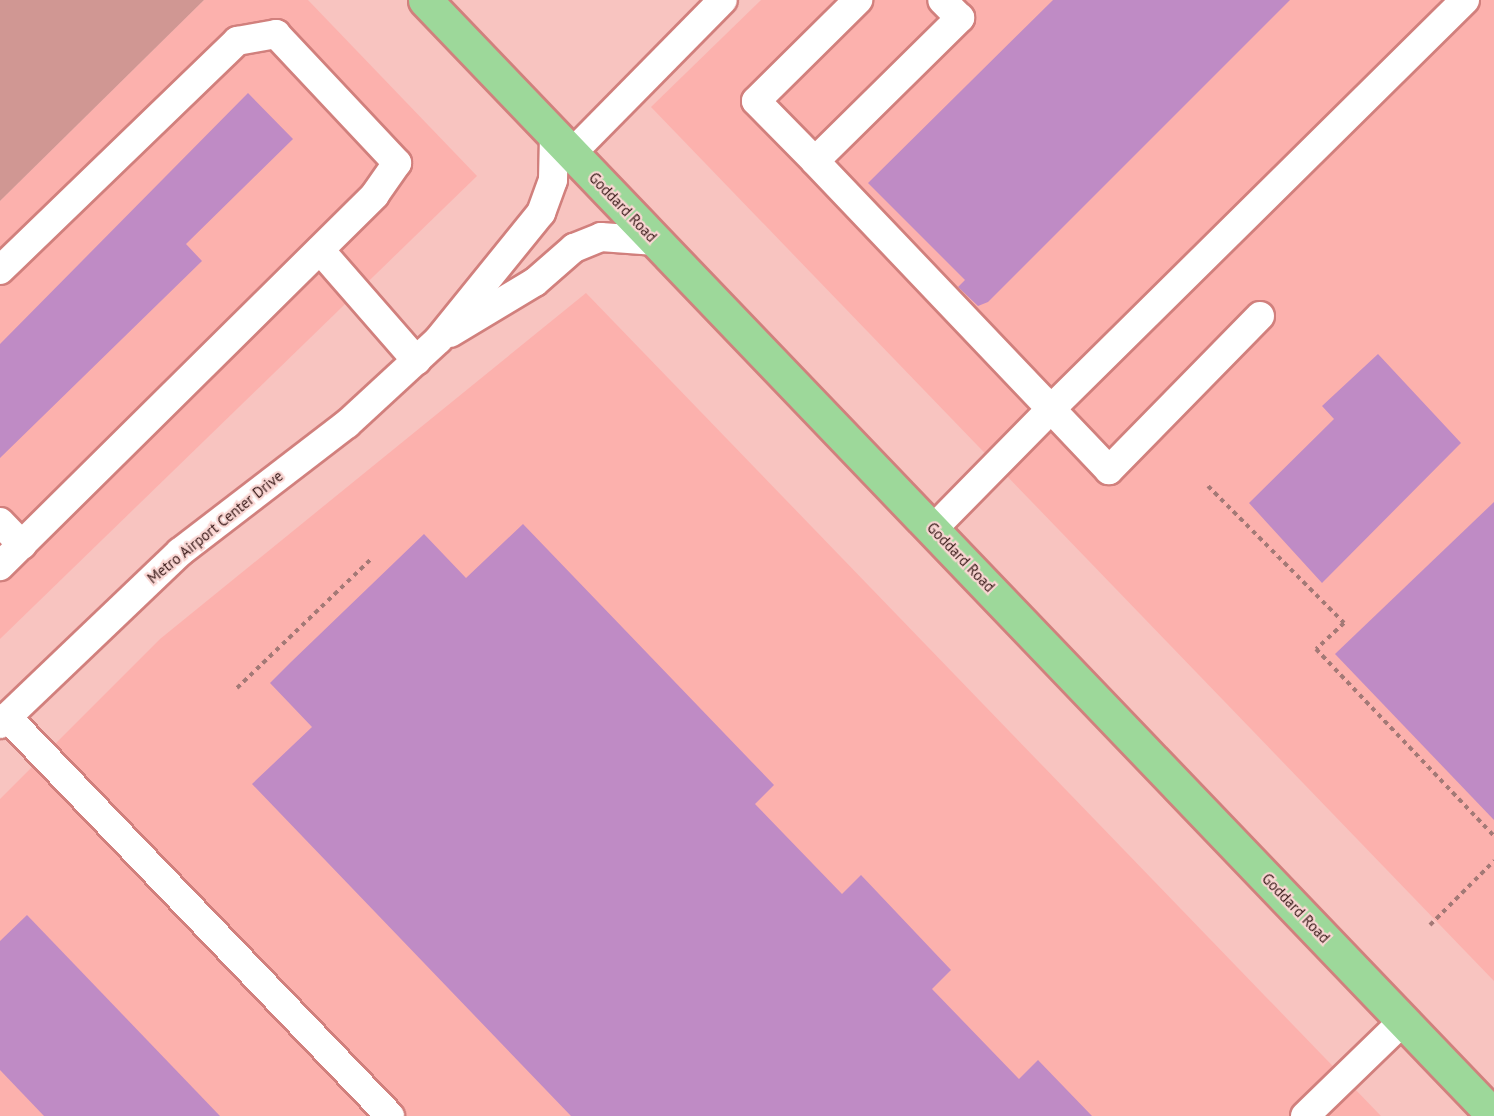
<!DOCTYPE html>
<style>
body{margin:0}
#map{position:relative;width:1494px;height:1116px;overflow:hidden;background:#f8c4c0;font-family:"PT Sans",sans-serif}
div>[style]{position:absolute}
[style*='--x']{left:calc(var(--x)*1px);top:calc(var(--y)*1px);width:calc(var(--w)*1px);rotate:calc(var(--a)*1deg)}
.built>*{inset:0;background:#fcb1ad}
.green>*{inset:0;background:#d09793}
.building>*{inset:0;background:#bf8bc5}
.path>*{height:4px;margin-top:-2px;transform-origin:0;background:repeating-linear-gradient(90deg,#a37976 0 4.5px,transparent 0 9px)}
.roads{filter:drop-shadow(2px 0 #d1807d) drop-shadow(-2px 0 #d1807d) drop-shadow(0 2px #d1807d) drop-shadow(0 -2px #d1807d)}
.minor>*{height:28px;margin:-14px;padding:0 14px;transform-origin:14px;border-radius:14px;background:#fff}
.major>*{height:33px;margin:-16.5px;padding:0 16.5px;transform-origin:16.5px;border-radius:16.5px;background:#9dd89a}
span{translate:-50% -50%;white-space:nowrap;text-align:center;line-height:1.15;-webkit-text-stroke:4.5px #fad6d3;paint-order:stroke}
.street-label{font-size:15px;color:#361716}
</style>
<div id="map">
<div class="built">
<div style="clip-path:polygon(204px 0,308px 0,477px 176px,0 639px,0 201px)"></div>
<div style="clip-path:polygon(761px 0,1494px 0,1494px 981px,651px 107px)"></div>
<div style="clip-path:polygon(586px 293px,1381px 1116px,0 1116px,0 799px,160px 639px)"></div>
</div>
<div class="green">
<div style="clip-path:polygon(0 0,204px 0,0 201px)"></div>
</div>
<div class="building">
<div style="clip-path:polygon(1053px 0,1290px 0,988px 302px,978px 306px,958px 287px,965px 280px,868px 183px)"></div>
<div style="clip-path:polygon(248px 93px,293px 139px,186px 244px,202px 261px,0 458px,0 344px)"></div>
<div style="clip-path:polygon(1378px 354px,1461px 443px,1322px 583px,1249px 503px,1334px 419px,1322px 406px)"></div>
<div style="clip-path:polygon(1494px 502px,1494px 820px,1335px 654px)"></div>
<div style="clip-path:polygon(523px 524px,774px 785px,755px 804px,842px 894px,861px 875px,951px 970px,932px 989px,1019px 1079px,1038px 1060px,1092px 1116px,571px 1116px,252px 784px,312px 727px,270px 683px,291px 662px,424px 534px,466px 578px)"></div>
<div style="clip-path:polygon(27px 915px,220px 1116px,44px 1116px,0 1070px,0 941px)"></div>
</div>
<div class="path">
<div style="--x:1208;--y:486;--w:193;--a:45.2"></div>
<div style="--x:1344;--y:623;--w:38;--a:137"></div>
<div style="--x:1316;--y:649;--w:258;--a:46.4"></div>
<div style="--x:237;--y:688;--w:187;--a:-43.9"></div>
<div style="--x:1430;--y:925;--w:91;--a:-45"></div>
</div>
<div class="roads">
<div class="minor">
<div style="--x:571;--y:154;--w:216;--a:-45.4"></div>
<div style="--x:815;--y:161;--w:84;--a:-134.5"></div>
<div style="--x:756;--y:101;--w:144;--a:-44.7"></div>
<div style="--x:320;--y:250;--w:147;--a:48.9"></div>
<div style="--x:0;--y:270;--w:330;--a:-44"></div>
<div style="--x:237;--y:41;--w:40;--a:-10"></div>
<div style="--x:276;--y:34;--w:177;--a:46.8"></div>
<div style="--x:397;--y:163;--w:39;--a:125"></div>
<div style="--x:375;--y:195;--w:528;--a:135.31"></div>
<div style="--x:1260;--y:316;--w:216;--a:134.4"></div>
<div style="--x:1109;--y:470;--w:84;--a:-133.6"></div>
<div style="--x:1051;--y:409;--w:582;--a:-44.65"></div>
<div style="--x:450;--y:333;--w:99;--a:-31"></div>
<div style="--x:535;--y:282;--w:52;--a:-41.1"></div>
<div style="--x:574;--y:248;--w:29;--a:-22"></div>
<div style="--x:601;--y:237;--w:55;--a:4.2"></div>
<div style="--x:0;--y:522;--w:32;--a:46"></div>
<div style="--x:934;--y:528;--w:167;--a:-45.5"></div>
<div style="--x:1051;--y:409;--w:342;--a:-133.6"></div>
<div style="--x:815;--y:161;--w:204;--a:-44.6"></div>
<div style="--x:960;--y:18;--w:25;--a:-135"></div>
<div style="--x:7;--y:717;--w:553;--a:46.17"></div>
<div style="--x:0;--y:724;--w:249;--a:-43.7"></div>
<div style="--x:180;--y:552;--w:210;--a:-37.5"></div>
<div style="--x:347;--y:424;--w:124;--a:-42.7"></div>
<div style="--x:438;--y:340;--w:164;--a:-51"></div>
<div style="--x:541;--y:213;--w:35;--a:-70"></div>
<div style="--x:553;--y:180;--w:45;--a:-88.7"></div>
<div style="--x:1305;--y:1116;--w:136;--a:-44.1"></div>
</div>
<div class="major">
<div style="--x:425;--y:0;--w:1545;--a:46.23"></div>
</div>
</div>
<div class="street-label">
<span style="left:623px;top:207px;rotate:46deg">Goddard Road</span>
<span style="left:215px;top:527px;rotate:-39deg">Metro Airport Center Drive</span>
<span style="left:961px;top:557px;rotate:46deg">Goddard Road</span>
<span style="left:1296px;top:908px;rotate:46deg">Goddard Road</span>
</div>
</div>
